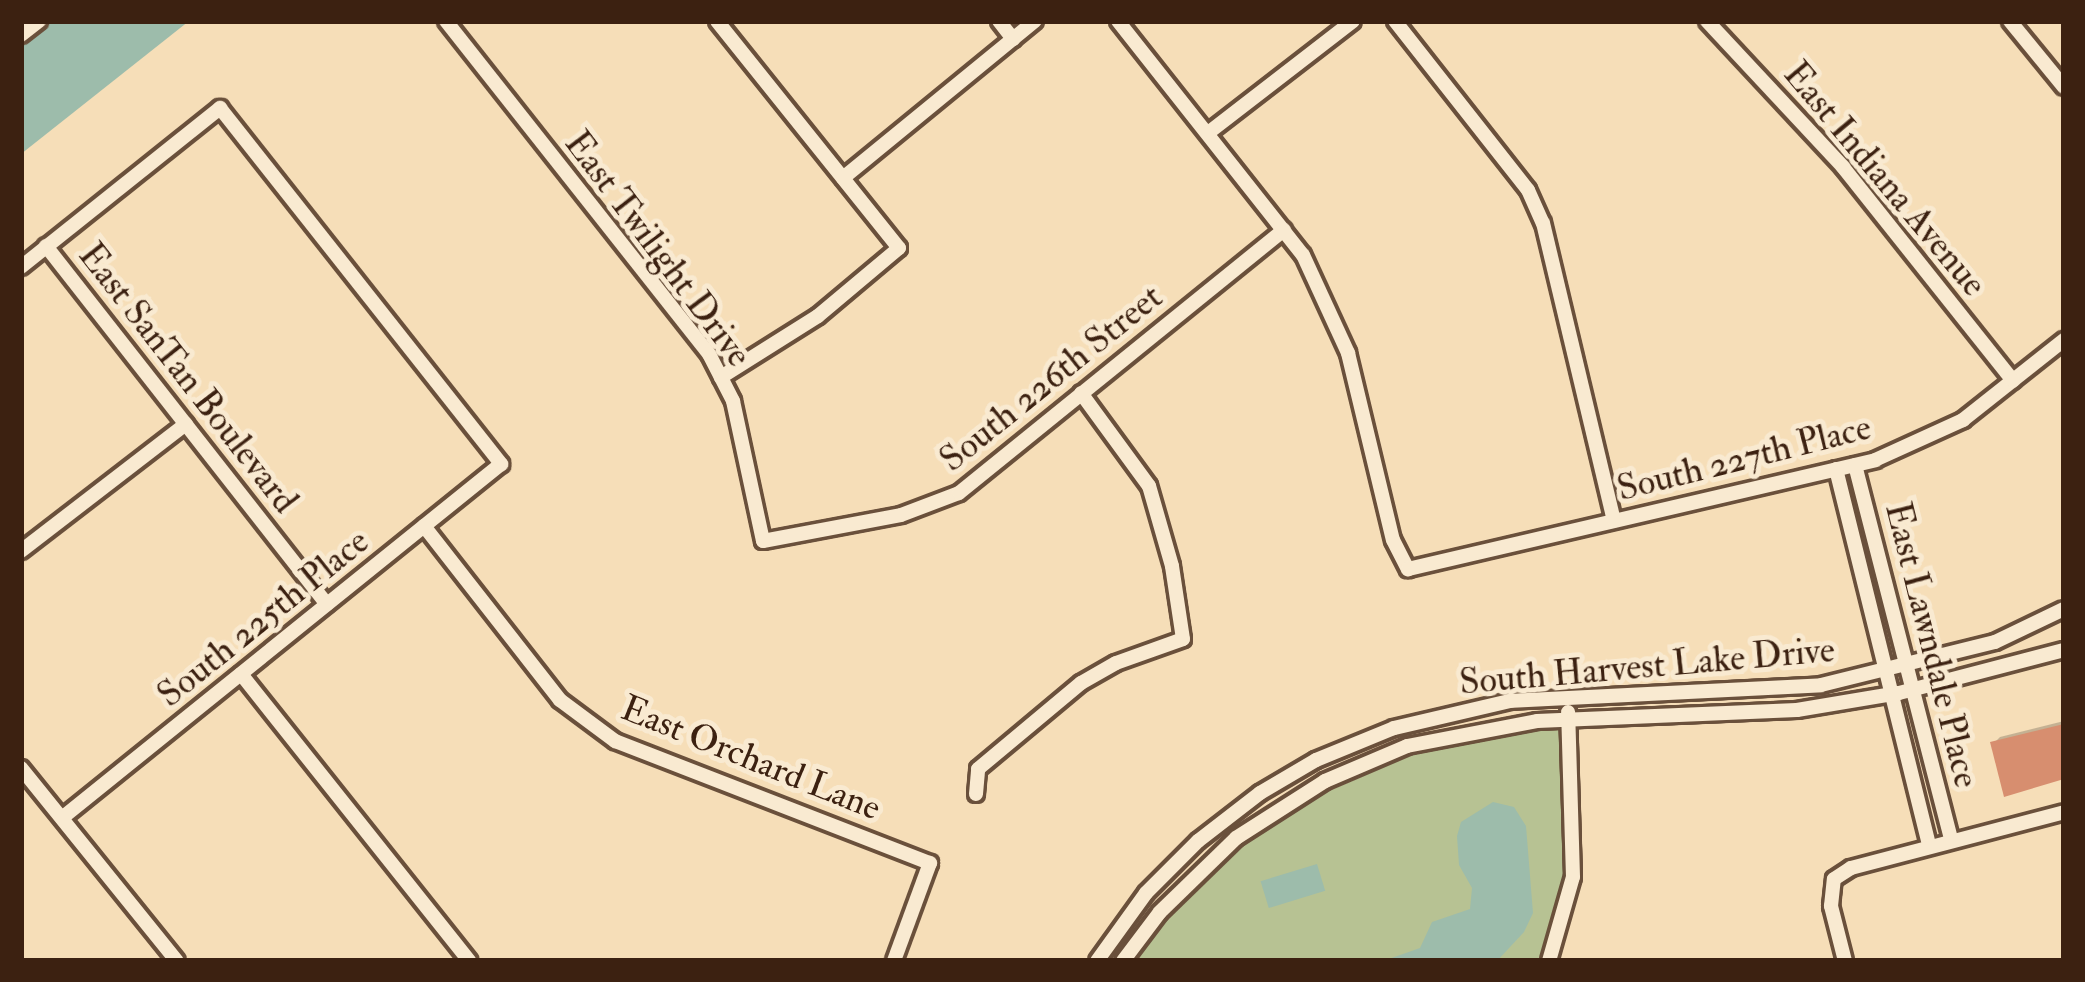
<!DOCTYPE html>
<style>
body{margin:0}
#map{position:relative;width:2085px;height:982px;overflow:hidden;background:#f6deb8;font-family:"IM FELL Double Pica",serif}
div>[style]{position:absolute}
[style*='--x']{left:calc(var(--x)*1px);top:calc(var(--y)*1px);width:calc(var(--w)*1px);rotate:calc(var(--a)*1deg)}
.green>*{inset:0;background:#b7c293}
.water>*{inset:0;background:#9dbcab;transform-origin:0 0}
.shadow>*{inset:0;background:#0003}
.building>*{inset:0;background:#d78e6f}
.roads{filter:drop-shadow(3px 0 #6a503b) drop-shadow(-3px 0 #6a503b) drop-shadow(0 3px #6a503b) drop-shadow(0 -3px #6a503b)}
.street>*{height:14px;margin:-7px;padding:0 7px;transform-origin:7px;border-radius:7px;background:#f9ead1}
span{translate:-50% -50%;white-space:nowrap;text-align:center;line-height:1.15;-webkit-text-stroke:10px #f9ead1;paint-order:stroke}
.street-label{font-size:36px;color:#3c2111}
.frame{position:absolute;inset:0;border:24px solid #3c2111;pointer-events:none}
</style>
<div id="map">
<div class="green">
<div style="clip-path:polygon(1561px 727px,1566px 883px,1541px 961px,1137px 961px,1158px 929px,1243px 844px,1329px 791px,1425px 749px)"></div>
</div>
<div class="water">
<div style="clip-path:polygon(50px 21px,189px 21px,21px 154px,21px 44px)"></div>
<div style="clip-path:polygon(1493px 802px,1514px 807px,1526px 826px,1533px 913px,1524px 932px,1497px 961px,1383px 961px,1420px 948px,1432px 922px,1470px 909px,1472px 888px,1459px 865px,1457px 836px,1461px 822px)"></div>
<div style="left:1317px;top:864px;width:28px;height:59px;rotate:73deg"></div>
</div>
<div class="shadow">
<div style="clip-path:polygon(2064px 721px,2064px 778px,1994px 743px,2000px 737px)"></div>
</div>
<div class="building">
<div style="clip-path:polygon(2064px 724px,2064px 779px,2004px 797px,1990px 742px)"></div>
</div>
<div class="roads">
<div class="street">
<div style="--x:446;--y:21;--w:424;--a:51.7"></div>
<div style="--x:709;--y:354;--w:53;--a:62.9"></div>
<div style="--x:733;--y:401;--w:143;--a:77.9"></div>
<div style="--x:763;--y:541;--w:140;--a:-10.7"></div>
<div style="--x:901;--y:515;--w:62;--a:-20.8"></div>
<div style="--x:959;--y:493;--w:418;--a:-39"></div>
<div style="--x:717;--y:21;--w:291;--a:51.3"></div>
<div style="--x:899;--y:248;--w:106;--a:140"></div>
<div style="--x:818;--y:316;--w:115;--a:147.8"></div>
<div style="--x:999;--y:21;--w:23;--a:52"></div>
<div style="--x:1118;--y:21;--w:298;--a:51.7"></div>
<div style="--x:1303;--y:255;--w:108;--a:65.3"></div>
<div style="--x:1348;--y:353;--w:192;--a:76.5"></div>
<div style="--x:1393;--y:540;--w:33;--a:63"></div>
<div style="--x:1408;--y:569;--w:480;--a:-13.1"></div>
<div style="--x:1875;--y:460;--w:97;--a:-24.4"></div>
<div style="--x:1963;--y:420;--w:129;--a:-38.4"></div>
<div style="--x:1395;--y:21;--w:215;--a:51.8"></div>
<div style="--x:1528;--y:190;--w:36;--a:66"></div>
<div style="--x:1543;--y:223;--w:306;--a:76.6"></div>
<div style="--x:1707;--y:21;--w:200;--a:47"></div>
<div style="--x:1843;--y:167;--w:273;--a:51.5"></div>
<div style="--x:2010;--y:21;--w:85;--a:50.7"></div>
<div style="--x:21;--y:35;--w:23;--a:-38"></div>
<div style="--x:1208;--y:133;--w:183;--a:-37.7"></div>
<div style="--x:843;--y:178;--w:248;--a:-39.3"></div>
<div style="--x:46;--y:246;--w:455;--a:51.9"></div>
<div style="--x:21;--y:267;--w:255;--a:-38.6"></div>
<div style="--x:220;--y:108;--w:454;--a:51.7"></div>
<div style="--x:501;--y:464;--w:564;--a:141.12"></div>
<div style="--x:1855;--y:465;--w:387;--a:75.6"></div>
<div style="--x:1836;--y:469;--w:387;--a:76.1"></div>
<div style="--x:424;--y:526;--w:221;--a:52"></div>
<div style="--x:560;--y:700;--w:69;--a:36.7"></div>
<div style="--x:615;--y:741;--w:338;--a:21.2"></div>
<div style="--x:930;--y:863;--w:104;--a:110.2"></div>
<div style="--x:21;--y:551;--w:208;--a:-37.6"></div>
<div style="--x:241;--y:674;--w:367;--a:51.5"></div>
<div style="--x:21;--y:768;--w:248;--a:51.1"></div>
<div style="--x:976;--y:794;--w:25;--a:-85"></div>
<div style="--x:978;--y:769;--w:134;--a:-39.9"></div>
<div style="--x:1081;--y:683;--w:40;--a:-29.7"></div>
<div style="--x:1116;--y:663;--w:71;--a:-19.7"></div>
<div style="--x:1183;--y:639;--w:74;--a:-98.6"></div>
<div style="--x:1172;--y:566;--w:83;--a:-106"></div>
<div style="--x:1149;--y:486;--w:115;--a:-126.2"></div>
<div style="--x:1097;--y:961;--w:84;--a:-54.2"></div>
<div style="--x:1146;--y:893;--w:74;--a:-45"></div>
<div style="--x:1198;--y:841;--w:78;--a:-37.7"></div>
<div style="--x:1260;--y:793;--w:65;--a:-30.5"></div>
<div style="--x:1316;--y:760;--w:84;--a:-22.3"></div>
<div style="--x:1394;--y:728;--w:119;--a:-13.1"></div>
<div style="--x:1510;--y:701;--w:311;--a:-2.9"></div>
<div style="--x:1821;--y:685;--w:179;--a:-13.9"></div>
<div style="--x:1995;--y:642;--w:76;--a:-25.6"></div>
<div style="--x:1123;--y:961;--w:61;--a:-52.9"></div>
<div style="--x:1160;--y:912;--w:106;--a:-44.2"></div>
<div style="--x:1236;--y:838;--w:106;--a:-32.6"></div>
<div style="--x:1325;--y:781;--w:89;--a:-23.1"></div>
<div style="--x:1407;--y:746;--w:132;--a:-10.9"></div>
<div style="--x:1537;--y:721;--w:260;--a:-2.4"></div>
<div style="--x:1797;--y:710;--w:103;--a:-9.5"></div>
<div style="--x:1899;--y:693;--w:171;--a:-14.6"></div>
<div style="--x:1549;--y:961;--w:87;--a:-74.1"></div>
<div style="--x:1573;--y:877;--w:165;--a:-91.7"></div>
<div style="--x:1845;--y:961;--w:57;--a:-104.3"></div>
<div style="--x:1831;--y:906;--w:27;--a:-84"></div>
<div style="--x:1834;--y:879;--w:20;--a:-33"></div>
<div style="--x:1851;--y:868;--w:220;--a:-14.7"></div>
</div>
</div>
<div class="street-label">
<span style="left:1885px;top:179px;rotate:50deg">East Indiana Avenue</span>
<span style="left:658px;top:249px;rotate:53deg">East Twilight Drive</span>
<span style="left:188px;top:378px;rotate:52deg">East SanTan Boulevard</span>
<span style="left:1051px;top:378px;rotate:-39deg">South 226th Street</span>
<span style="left:1744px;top:458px;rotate:-14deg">South 227th Place</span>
<span style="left:263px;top:618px;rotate:-39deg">South 225th Place</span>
<span style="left:1932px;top:645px;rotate:76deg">East Lawndale Place</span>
<span style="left:1647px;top:666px;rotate:-5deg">South Harvest Lake Drive</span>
<span style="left:751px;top:758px;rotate:22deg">East Orchard Lane</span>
</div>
<div class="frame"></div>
</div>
